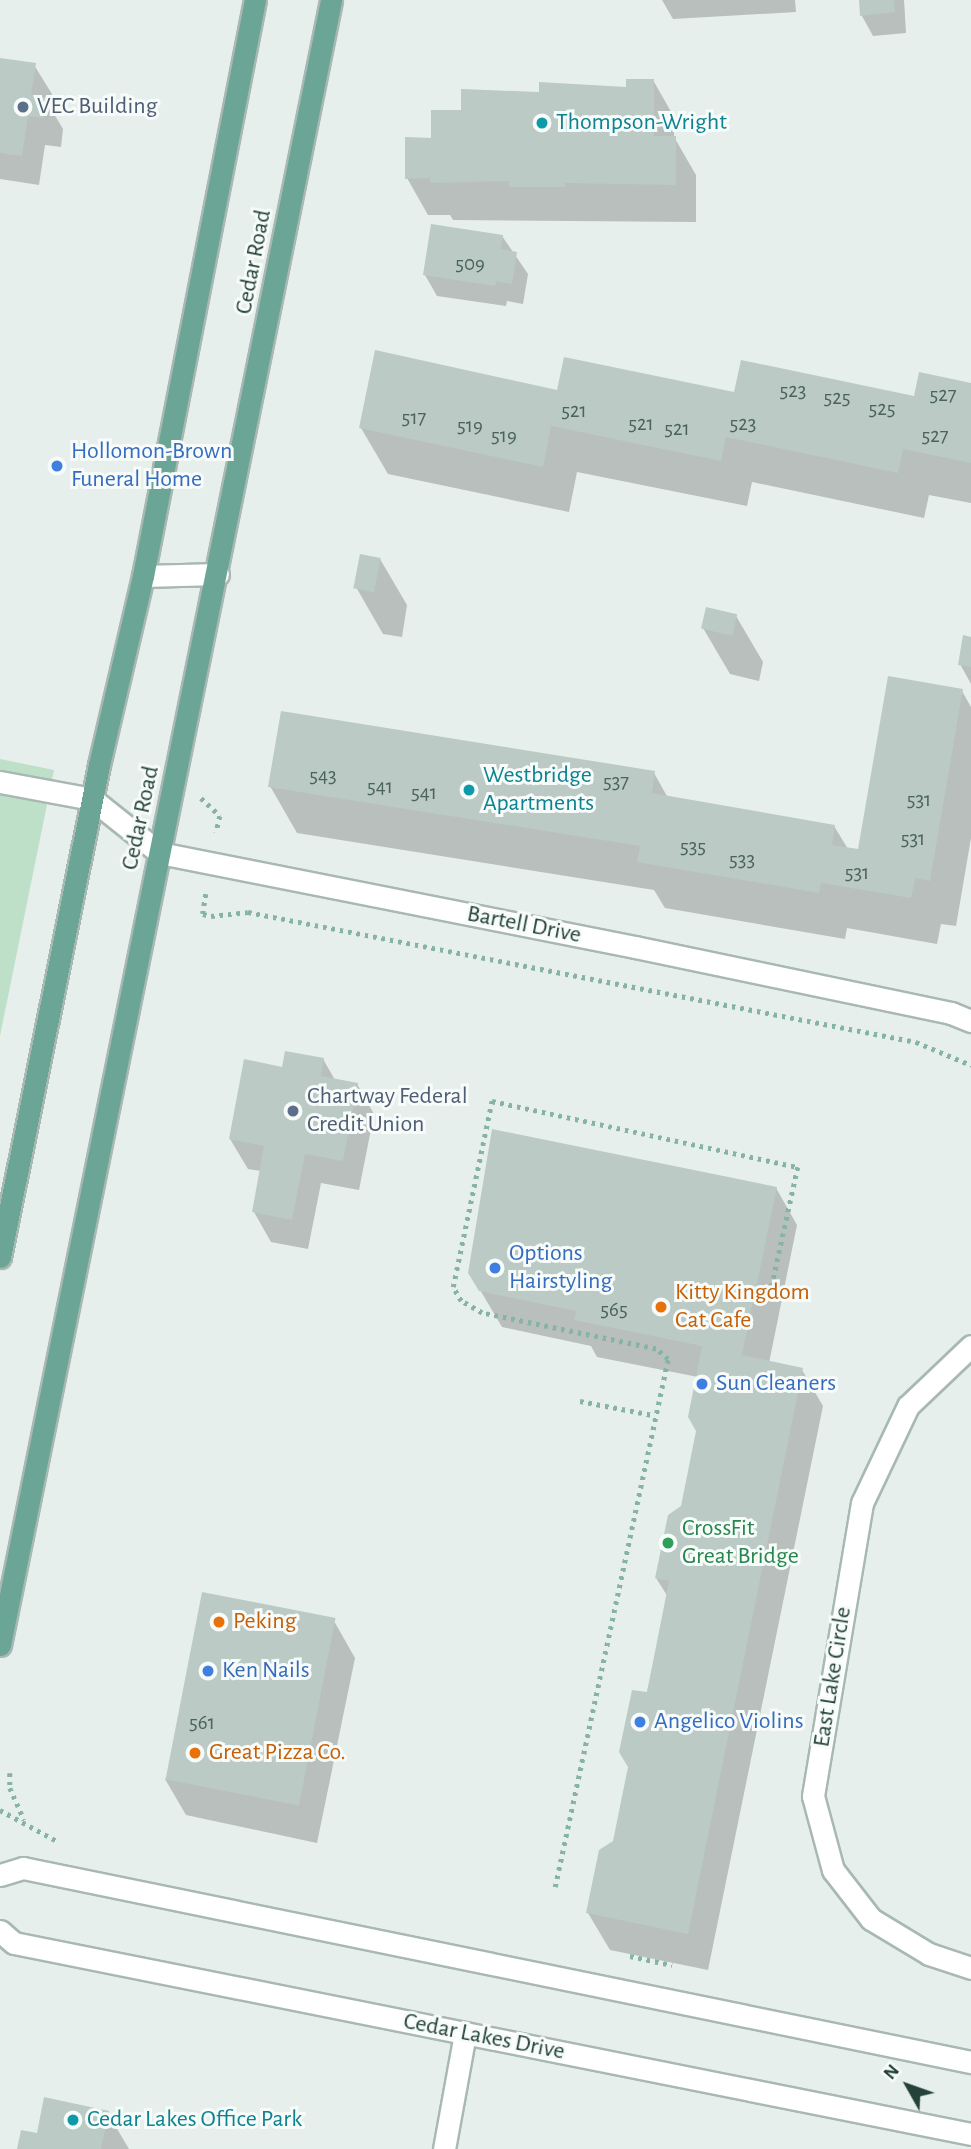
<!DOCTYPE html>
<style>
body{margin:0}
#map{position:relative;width:971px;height:2149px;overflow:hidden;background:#e6efeb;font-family:"Alegreya Sans",sans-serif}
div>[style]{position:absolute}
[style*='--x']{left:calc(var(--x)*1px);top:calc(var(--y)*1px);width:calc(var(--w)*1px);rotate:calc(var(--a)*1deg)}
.green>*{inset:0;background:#bfe0c8}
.shadow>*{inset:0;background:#0003}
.building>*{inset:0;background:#bbcac4;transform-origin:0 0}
.path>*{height:4.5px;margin-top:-2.25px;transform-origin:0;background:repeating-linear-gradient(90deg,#86b3a5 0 3.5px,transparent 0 8.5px)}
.roads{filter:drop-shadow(2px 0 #a8b8b2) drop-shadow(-2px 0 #a8b8b2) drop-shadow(0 2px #a8b8b2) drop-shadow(0 -2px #a8b8b2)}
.service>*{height:21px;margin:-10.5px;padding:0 10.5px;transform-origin:10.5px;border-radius:10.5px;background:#fff}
.minor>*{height:21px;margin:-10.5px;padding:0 10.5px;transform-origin:10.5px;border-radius:10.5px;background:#fff}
.primary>*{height:21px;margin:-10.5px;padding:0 10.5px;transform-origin:10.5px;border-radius:10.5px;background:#6aa596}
.dots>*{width:19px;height:19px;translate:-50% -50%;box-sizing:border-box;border:4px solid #f7fbf9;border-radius:50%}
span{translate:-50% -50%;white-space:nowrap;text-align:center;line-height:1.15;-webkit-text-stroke:6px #f7fbf9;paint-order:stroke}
.number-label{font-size:21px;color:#4a645c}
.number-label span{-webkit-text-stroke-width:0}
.service-label{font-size:24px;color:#4e5e75}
.left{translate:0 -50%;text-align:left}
.culture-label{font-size:24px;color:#0d838f}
.street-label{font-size:24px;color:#24423a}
.shop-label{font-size:24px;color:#366cbe}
.food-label{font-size:24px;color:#c56008}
.leisure-label{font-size:24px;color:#27864d}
.north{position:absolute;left:873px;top:2051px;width:70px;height:70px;-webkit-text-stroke:5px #f7fbf9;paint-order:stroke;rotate:310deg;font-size:19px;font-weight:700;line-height:28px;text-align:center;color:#24423a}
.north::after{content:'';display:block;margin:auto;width:24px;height:32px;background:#24423a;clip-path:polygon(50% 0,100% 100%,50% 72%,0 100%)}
</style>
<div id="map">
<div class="green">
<div style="clip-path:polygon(0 759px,54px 770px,0 1036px)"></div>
</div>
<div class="shadow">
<div style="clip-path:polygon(662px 0,795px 0,796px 12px,673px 19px)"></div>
<div style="clip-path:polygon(861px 0,904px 0,906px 33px,873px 36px,862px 16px)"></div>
<div style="clip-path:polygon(0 60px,34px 65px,52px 94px,50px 107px,63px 129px,61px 147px,45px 145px,39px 185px,0 179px)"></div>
<div style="clip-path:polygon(653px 80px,674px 117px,674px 137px,696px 175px,696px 222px,453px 220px,450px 215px,428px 215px,407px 178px,432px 139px,463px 112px,541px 94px,628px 89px)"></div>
<div style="clip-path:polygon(502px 236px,528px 274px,523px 304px,507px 301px,506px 306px,437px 296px,425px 275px)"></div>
<div style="clip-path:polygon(971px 385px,971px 503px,929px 495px,924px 518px,752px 482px,747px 506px,577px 472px,569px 512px,388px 474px,361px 428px,559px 392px,915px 398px)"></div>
<div style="clip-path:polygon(380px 559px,407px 605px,402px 637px,383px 634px,356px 587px)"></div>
<div style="clip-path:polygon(736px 616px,763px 662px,759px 681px,730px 674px,703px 628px)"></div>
<div style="clip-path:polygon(971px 639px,971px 684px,960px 664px)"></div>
<div style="clip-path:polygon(962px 691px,971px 707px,971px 838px,956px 926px,941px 924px,937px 944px,847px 928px,845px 939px,665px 908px,654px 890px,297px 833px,270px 786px,654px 773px,668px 798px,834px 826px,848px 849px,859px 851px)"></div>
<div style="clip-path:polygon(323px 1059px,335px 1080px,357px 1084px,374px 1114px,359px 1190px,321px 1183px,308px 1249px,271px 1242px,254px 1212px,261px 1171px,248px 1169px,230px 1139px,284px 1069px)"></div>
<div style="clip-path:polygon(776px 1188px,797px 1225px,769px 1363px,802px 1370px,823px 1406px,708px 1970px,610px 1950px,588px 1913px,614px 1842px,668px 1597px,656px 1578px,682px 1507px,698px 1432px,698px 1377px,597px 1357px,591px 1346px,502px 1327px,470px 1273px)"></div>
<div style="clip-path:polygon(334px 1621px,355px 1658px,317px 1843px,186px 1815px,165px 1779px)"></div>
<div style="clip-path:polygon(107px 2112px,129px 2149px,18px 2149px,38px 2135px)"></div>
</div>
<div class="building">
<div style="clip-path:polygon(859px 0,894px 0,895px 12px,860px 16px)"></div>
<div style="clip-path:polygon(0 58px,36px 63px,31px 95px,47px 98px,44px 118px,28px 116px,22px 156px,0 153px)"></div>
<div style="clip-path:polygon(626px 79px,654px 79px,654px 136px,676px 136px,676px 185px,565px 183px,565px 187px,509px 187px,509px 181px,430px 183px,430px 178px,405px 179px,405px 137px,431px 138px,431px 110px,461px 110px,461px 89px,539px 92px,539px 82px,626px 87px)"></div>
<div style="clip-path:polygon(431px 224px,503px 235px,501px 249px,517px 252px,512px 284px,496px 281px,495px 286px,423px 275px)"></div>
<div style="clip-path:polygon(375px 350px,557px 390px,564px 357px,734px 392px,741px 360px,914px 396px,919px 372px,971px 383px,971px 463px,903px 449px,898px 473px,726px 437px,721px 461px,551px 426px,543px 467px,359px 428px)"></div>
<div style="left:360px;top:554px;width:21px;height:35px;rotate:11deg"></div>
<div style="left:706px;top:607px;width:32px;height:22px;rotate:13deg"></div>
<div style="clip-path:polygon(963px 635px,971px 637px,971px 667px,958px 665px)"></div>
<div style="clip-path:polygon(888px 676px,963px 689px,930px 881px,915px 878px,911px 898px,821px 883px,819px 893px,637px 862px,640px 846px,268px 787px,281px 711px,655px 771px,652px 793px,835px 825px,832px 845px,858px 849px)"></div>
<div style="clip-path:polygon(285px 1051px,324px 1058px,321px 1076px,358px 1083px,343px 1161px,305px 1154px,292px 1220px,252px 1212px,264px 1146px,229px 1139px,244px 1059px,282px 1067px)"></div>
<div style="clip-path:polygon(492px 1129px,777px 1187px,742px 1355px,803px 1368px,688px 1934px,586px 1913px,599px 1850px,613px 1841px,628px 1767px,619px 1752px,632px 1690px,647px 1692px,669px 1581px,655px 1578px,668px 1515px,681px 1506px,696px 1431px,688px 1417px,702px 1346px,574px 1320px,576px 1311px,479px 1291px,468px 1273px)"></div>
<div style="left:202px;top:1592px;width:136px;height:191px;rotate:11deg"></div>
<div style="clip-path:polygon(44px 2097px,109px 2111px,101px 2149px,17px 2149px,21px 2130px,37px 2133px)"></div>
</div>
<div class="path">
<div style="--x:201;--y:798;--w:26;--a:43"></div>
<div style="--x:220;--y:816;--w:17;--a:103"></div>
<div style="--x:206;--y:894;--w:20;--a:99"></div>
<div style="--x:203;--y:914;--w:8;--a:14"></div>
<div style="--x:211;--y:916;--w:37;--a:-6"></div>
<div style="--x:248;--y:912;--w:681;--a:11.01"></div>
<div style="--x:916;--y:1042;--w:60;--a:22.7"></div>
<div style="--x:580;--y:1401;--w:74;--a:10.9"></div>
<div style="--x:10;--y:1773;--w:15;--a:90"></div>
<div style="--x:10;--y:1788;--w:35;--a:66"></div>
<div style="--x:0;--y:1810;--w:63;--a:28.6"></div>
<div style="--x:555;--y:1887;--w:540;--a:-77.92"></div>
<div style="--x:668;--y:1359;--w:16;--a:-140"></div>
<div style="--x:656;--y:1349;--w:178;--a:-168.3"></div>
<div style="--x:482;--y:1313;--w:24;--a:-150"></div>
<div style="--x:461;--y:1301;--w:16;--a:-120"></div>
<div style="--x:453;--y:1287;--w:190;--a:-78.2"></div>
<div style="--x:492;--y:1101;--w:313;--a:12.2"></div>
<div style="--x:798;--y:1167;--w:126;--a:102.4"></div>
<div style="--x:771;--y:1290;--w:11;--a:-170"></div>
<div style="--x:630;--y:1956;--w:43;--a:12.1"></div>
</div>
<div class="roads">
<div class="service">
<div style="--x:143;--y:576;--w:75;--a:-1.5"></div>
<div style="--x:0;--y:782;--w:94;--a:10.5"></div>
<div style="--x:971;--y:1346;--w:87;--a:136.4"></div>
<div style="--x:908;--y:1406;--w:107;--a:115.4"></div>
<div style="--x:862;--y:1503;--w:297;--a:99.5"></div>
<div style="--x:813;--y:1796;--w:77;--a:74.9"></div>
<div style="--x:833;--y:1870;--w:62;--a:52.2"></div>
<div style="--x:871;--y:1919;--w:68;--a:31.1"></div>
<div style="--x:929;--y:1954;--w:44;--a:18.4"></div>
<div style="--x:444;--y:2149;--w:118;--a:-79.7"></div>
</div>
<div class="minor">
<div style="--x:92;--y:799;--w:87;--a:38.5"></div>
<div style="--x:160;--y:853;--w:484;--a:11.2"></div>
<div style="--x:635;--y:947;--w:323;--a:11.8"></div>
<div style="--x:951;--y:1013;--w:22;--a:22"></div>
<div style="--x:0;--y:1875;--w:24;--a:-17"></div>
<div style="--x:23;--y:1868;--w:968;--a:11.57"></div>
<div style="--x:0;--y:1931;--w:18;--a:41"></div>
<div style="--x:14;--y:1943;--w:976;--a:11.29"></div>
</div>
<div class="primary">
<div style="--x:0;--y:1257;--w:502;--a:-78.62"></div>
<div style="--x:99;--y:765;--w:194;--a:-76.9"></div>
<div style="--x:143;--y:576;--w:587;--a:-79"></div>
<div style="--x:0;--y:1645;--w:1678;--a:-78.62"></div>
</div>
</div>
<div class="dots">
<div style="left:23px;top:107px;background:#5c6f8a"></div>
<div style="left:542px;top:123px;background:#0f9aa8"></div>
<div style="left:57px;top:466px;background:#3f7fe0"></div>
<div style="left:469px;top:790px;background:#0f9aa8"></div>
<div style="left:293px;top:1111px;background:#5c6f8a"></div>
<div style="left:495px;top:1268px;background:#3f7fe0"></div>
<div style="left:661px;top:1307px;background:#e8710a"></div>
<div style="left:702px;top:1384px;background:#3f7fe0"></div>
<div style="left:668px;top:1543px;background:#2e9e5b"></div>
<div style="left:219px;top:1622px;background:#e8710a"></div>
<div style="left:208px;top:1671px;background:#3f7fe0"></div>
<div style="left:640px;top:1722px;background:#3f7fe0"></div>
<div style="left:195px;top:1753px;background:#e8710a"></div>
<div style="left:73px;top:2120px;background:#0f9aa8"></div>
</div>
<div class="number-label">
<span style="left:470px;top:264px">509</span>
<span style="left:793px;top:391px">523</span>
<span style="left:943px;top:395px">527</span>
<span style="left:837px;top:398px">525</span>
<span style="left:882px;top:409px">525</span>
<span style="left:574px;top:411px">521</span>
<span style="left:414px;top:418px">517</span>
<span style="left:641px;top:424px">521</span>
<span style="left:743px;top:424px">523</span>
<span style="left:470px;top:426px">519</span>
<span style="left:677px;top:429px">521</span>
<span style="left:504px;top:436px">519</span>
<span style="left:935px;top:436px">527</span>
<span style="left:323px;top:776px">543</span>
<span style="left:616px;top:782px">537</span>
<span style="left:380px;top:787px">541</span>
<span style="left:424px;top:793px">541</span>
<span style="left:919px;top:800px">531</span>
<span style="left:913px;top:839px">531</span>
<span style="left:693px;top:847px">535</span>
<span style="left:742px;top:860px">533</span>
<span style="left:857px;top:873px">531</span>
<span style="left:614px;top:1310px">565</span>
<span style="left:202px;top:1723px">561</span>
</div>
<div class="service-label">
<span class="left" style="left:37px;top:107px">VEC Building</span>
<span class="left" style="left:307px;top:1111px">Chartway Federal<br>Credit Union</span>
</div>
<div class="culture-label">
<span class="left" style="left:556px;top:123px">Thompson-Wright</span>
<span class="left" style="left:483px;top:790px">Westbridge<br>Apartments</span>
<span class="left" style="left:87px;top:2120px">Cedar Lakes Office Park</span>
</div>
<div class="street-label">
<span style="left:254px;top:262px;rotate:-79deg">Cedar Road</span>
<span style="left:141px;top:818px;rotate:-78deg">Cedar Road</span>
<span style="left:524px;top:925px;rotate:11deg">Bartell Drive</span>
<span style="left:833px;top:1677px;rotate:-81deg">East Lake Circle</span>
<span style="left:484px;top:2037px;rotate:11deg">Cedar Lakes Drive</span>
</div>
<div class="shop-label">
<span class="left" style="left:71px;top:466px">Hollomon-Brown<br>Funeral Home</span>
<span class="left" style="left:509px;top:1268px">Options<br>Hairstyling</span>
<span class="left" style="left:716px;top:1384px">Sun Cleaners</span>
<span class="left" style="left:222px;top:1671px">Ken Nails</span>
<span class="left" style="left:654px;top:1722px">Angelico Violins</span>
</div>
<div class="food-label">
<span class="left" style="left:675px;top:1307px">Kitty Kingdom<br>Cat Cafe</span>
<span class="left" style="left:233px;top:1622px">Peking</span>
<span class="left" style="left:209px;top:1753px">Great Pizza Co.</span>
</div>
<div class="leisure-label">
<span class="left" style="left:682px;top:1543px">CrossFit<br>Great Bridge</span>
</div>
<div class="north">N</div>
</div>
